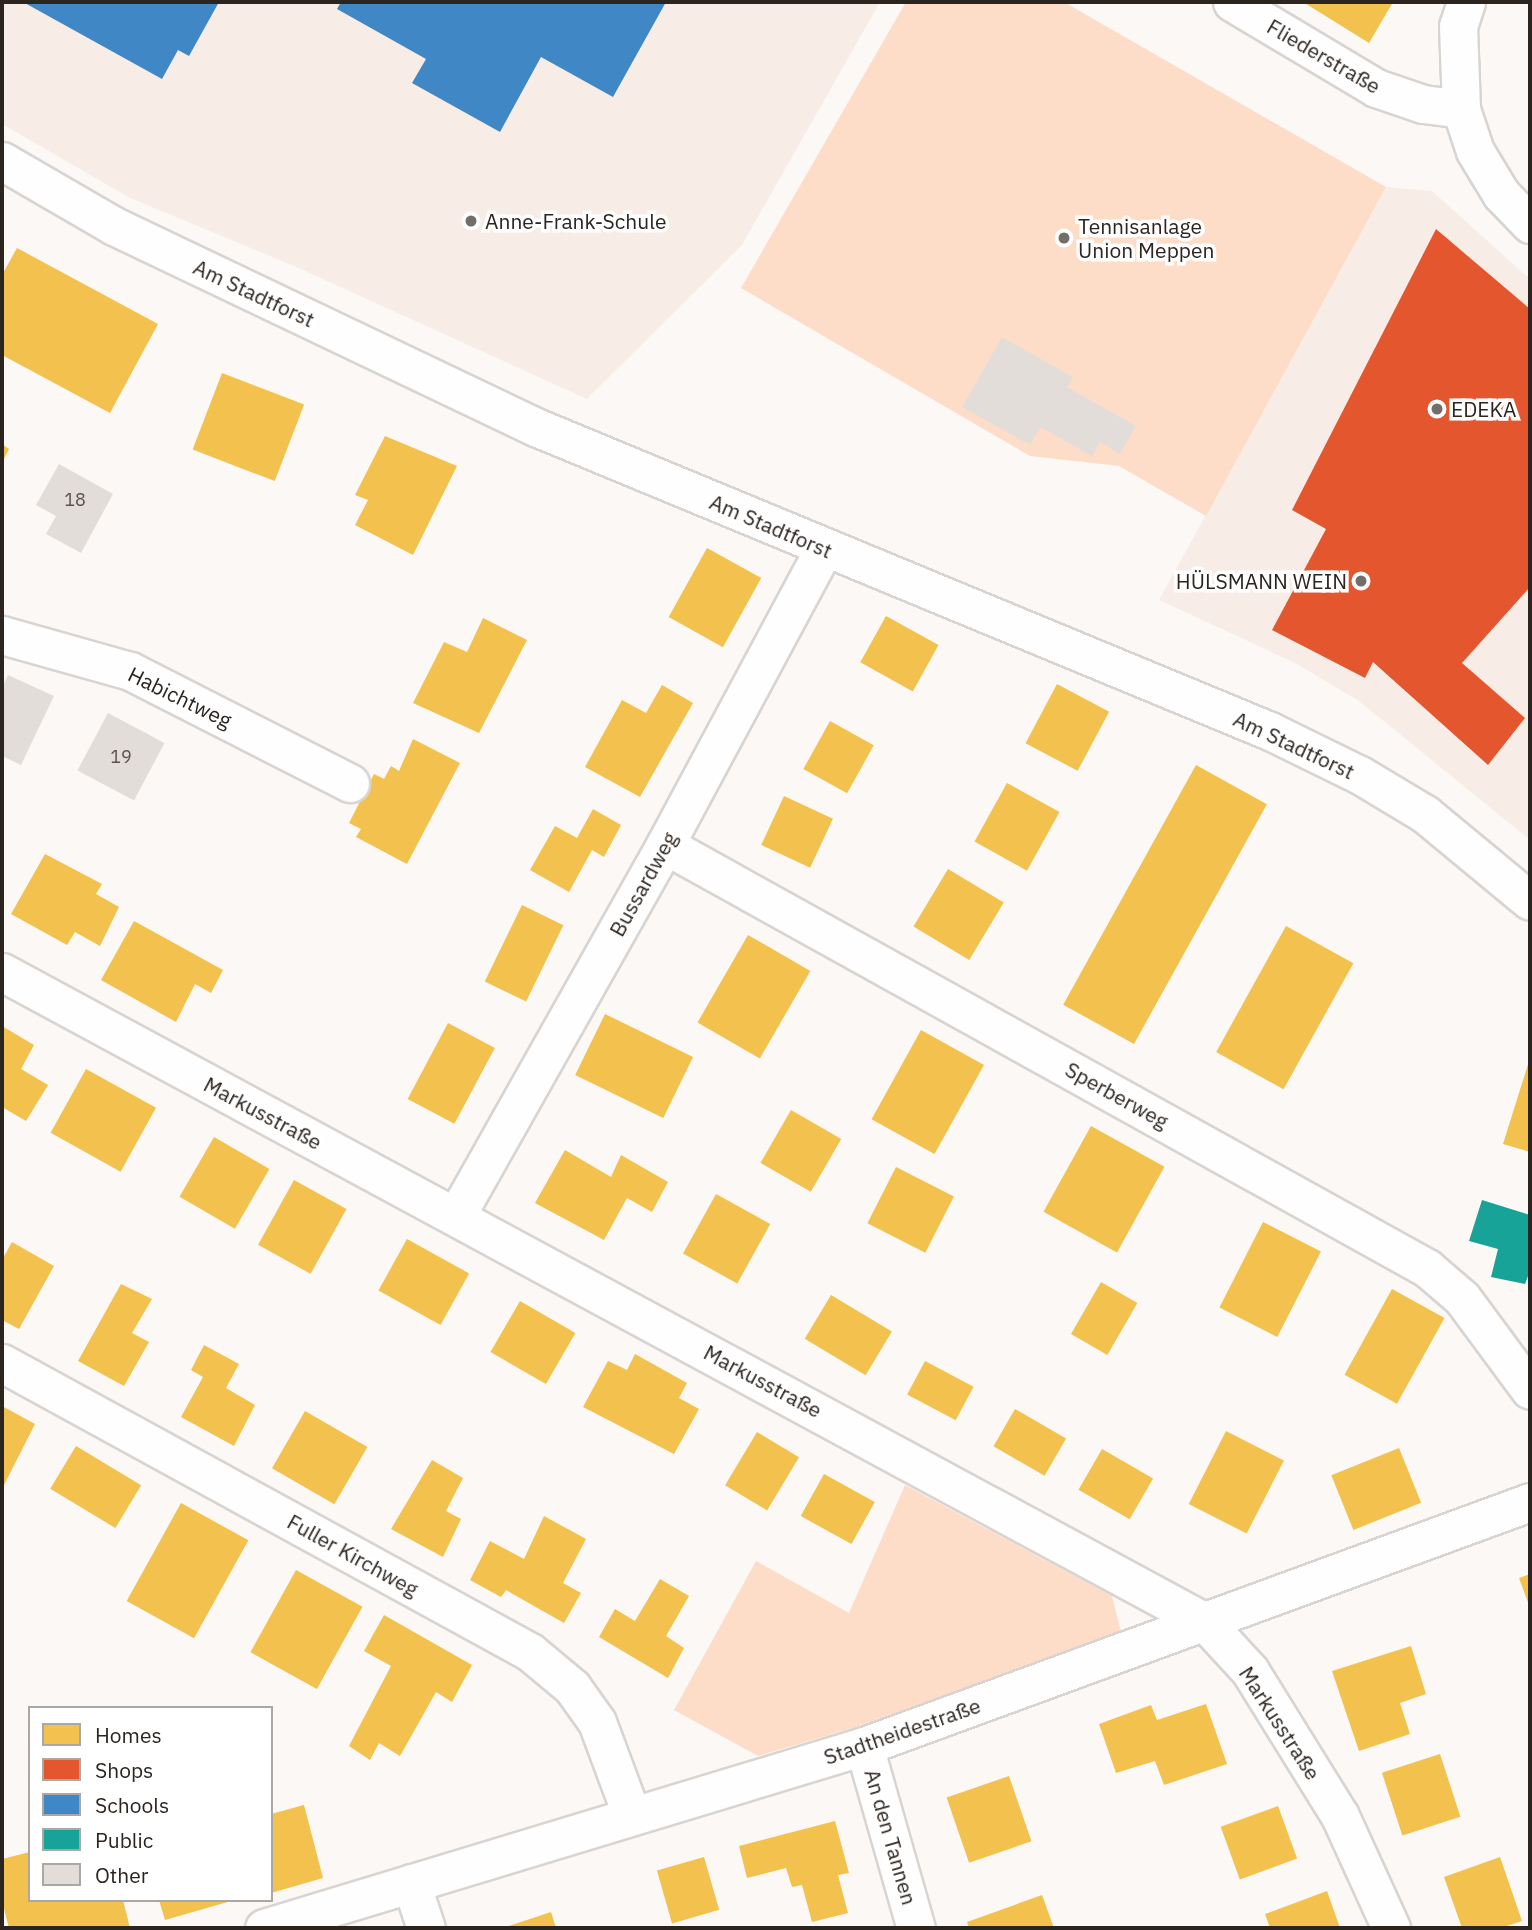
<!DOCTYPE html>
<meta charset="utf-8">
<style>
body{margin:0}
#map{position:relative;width:1532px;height:1930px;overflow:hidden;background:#fbf8f6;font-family:"IBM Plex Sans",sans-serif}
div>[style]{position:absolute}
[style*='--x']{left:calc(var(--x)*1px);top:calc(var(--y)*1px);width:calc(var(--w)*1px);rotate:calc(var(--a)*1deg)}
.built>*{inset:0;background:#f8ede6}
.green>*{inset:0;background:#fdddc8}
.homes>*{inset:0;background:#f2c14e;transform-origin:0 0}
.shops>*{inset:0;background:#e4572e}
.schools>*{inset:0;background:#3f88c5}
.public>*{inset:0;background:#17a398}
.building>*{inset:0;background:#e3ddd9;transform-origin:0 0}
.roads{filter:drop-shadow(2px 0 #d9d4d0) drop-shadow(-2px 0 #d9d4d0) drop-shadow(0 2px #d9d4d0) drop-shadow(0 -2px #d9d4d0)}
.street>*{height:37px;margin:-18.5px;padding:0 18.5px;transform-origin:18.5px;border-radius:18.5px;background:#fefefe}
.dots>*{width:19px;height:19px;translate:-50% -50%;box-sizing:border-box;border:4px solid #fff;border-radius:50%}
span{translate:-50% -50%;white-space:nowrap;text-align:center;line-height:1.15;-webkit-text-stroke:7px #fff;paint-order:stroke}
.number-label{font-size:18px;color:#5a524e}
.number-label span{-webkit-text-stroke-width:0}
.street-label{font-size:21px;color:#2c241f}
.poi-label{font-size:21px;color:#2c241f}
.left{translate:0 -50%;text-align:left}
.right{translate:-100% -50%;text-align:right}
.frame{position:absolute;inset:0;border:4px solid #2c241f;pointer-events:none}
.legend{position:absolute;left:28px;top:1706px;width:245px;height:196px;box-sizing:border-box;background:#fff;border:2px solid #aba7a5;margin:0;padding:9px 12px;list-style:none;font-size:21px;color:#2c241f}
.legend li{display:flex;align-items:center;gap:14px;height:35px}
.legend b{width:35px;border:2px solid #aba7a5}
</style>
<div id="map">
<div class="built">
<div style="clip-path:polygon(2px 2px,880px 2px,742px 245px,587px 399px,294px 266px,130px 198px,2px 124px)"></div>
<div style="clip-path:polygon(1386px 187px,1432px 191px,1530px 279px,1530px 840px,1359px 701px,1295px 663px,1159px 600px)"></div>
</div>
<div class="green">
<div style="clip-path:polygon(906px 2px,1064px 2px,1386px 187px,1206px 516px,1119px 466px,1030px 456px,741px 288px)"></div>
<div style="clip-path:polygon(905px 1485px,1112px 1596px,1121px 1632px,856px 1727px,758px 1756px,674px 1710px,756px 1561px,849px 1613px)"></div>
</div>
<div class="homes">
<div style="clip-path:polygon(1303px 2px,1393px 2px,1369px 43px)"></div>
<div style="clip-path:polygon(17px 248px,158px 324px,110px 413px,2px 355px,2px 275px)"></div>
<div style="left:222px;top:373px;width:88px;height:82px;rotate:21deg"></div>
<div style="clip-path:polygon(385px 436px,457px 466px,413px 555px,355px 525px,368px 500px,355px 495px)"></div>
<div style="clip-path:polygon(2px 444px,9px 449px,2px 463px)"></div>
<div style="left:707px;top:548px;width:62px;height:79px;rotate:29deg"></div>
<div style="left:886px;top:616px;width:60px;height:53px;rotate:29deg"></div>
<div style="clip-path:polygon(483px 618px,527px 640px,479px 733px,413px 703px,444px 642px,467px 652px)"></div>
<div style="left:1057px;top:684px;width:59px;height:67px;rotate:28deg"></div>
<div style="clip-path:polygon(662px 685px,693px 703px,640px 797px,585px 767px,622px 700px,646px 713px)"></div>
<div style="left:830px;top:721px;width:50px;height:55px;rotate:29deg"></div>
<div style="clip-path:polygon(413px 739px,460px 763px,407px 864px,356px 837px,361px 829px,349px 823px,374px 774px,384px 779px,391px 766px,399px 771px)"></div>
<div style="left:1196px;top:765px;width:81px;height:274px;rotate:29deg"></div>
<div style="left:1007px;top:783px;width:60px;height:67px;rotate:29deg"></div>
<div style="left:784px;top:796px;width:54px;height:54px;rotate:25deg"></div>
<div style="clip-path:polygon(593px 809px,621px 825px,604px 857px,592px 850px,569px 892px,530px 870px,555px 826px,577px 838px)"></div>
<div style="clip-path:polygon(45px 854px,102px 884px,96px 894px,119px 907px,100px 946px,75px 932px,67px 945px,11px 914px)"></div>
<div style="left:948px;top:869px;width:65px;height:67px;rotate:31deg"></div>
<div style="left:522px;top:905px;width:46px;height:85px;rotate:26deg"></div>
<div style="clip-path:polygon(134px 921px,223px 970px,211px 993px,195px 984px,176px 1022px,101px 980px)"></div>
<div style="left:1286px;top:926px;width:77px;height:144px;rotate:29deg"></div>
<div style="left:748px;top:935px;width:72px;height:101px;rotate:30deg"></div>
<div style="left:605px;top:1014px;width:98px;height:68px;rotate:26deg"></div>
<div style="left:448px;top:1023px;width:53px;height:86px;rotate:28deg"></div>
<div style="clip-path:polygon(2px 1026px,34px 1045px,21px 1069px,48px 1085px,26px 1121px,2px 1107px)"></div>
<div style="left:921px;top:1030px;width:72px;height:102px;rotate:29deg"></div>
<div style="clip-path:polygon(1530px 1058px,1530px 1152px,1503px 1144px)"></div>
<div style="left:86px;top:1069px;width:80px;height:73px;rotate:29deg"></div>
<div style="left:791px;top:1110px;width:58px;height:61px;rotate:30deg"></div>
<div style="left:1091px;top:1126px;width:84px;height:98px;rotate:29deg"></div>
<div style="left:214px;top:1137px;width:64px;height:69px;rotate:30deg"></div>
<div style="clip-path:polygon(565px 1150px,611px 1177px,621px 1155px,668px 1182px,652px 1212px,627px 1198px,604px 1240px,535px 1203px)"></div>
<div style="left:896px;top:1167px;width:65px;height:63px;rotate:27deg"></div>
<div style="left:294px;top:1180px;width:60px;height:74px;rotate:29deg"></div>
<div style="left:716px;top:1194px;width:62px;height:68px;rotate:29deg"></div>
<div style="left:1263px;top:1222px;width:65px;height:96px;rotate:27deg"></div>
<div style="left:407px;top:1239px;width:71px;height:59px;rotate:29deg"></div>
<div style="clip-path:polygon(12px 1242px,54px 1266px,19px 1329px,2px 1320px,2px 1260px)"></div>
<div style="left:1101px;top:1282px;width:42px;height:60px;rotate:30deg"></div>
<div style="clip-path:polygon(121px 1284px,152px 1299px,132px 1333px,149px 1342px,124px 1386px,78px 1361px)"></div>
<div style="left:1392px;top:1289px;width:60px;height:98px;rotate:29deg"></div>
<div style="left:831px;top:1295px;width:71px;height:51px;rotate:31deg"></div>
<div style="left:520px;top:1301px;width:64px;height:59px;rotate:30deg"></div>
<div style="clip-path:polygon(204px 1345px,239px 1364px,226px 1388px,255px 1405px,234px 1446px,181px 1417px,203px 1377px,191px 1370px)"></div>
<div style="clip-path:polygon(635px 1354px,687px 1383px,679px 1398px,699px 1409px,674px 1454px,583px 1407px,608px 1361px,627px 1370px)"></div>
<div style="left:925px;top:1361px;width:55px;height:38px;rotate:28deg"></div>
<div style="clip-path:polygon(2px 1406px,35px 1424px,2px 1489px)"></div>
<div style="left:1015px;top:1409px;width:59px;height:43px;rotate:30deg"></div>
<div style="left:305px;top:1411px;width:72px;height:66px;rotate:30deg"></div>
<div style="left:1226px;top:1431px;width:65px;height:82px;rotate:27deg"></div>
<div style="left:757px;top:1432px;width:49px;height:62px;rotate:31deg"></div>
<div style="left:76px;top:1446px;width:76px;height:50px;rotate:31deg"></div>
<div style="left:1399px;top:1448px;width:59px;height:73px;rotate:68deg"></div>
<div style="left:1102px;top:1449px;width:59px;height:47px;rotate:30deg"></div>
<div style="clip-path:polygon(432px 1460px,463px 1478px,446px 1511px,461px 1519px,443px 1557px,391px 1529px)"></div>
<div style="left:824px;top:1474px;width:58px;height:48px;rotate:29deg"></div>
<div style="left:181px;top:1503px;width:77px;height:112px;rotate:29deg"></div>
<div style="clip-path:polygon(544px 1516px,586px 1539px,563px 1583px,581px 1593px,564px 1623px,506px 1590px,501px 1597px,470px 1580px,490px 1541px,524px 1559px)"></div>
<div style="left:296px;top:1570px;width:76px;height:94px;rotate:29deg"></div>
<div style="clip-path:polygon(1530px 1574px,1530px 1608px,1519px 1578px)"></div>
<div style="clip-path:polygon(660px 1579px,689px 1596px,666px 1636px,684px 1648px,668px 1678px,599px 1637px,615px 1609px,635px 1621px)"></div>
<div style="clip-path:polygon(384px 1615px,472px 1665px,452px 1702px,436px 1692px,400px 1756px,379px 1743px,370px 1760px,349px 1746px,391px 1666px,364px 1651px)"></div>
<div style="clip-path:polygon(1411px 1646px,1426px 1694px,1400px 1703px,1410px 1734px,1359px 1751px,1332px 1671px)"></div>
<div style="clip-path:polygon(1206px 1704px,1227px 1764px,1164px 1785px,1155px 1761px,1116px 1773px,1099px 1724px,1151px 1705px,1157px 1720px)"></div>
<div style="left:1440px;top:1754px;width:66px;height:61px;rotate:72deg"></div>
<div style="left:1009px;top:1776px;width:69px;height:66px;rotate:71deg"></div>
<div style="clip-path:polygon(304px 1805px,323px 1878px,271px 1893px,271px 1814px)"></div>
<div style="left:1278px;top:1806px;width:56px;height:61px;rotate:70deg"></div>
<div style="clip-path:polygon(835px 1821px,849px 1873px,838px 1875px,848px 1913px,812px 1922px,802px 1885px,792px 1887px,786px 1868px,747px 1878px,739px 1846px)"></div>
<div style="clip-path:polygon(30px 1852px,30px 1900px,123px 1900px,130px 1928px,9px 1928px,2px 1901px,2px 1859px)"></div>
<div style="left:704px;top:1857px;width:55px;height:49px;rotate:74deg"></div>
<div style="clip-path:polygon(1500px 1857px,1522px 1921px,1501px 1928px,1462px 1928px,1444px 1877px)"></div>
<div style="clip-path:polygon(1327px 1891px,1340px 1928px,1270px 1928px,1265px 1914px)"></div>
<div style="clip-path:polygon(1042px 1895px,1054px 1928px,969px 1928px,967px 1922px)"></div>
<div style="clip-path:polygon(159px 1900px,231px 1900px,231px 1901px,165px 1920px)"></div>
<div style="clip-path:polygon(551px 1912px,556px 1928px,503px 1928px)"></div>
</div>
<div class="shops">
<div style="clip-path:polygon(1436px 229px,1530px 309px,1530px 587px,1462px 663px,1525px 718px,1488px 765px,1373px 662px,1365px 678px,1272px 630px,1326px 529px,1292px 510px)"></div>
</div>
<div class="schools">
<div style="clip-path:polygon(23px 2px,219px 2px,189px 56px,178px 50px,162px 79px)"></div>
<div style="clip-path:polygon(341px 2px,666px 2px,613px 97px,541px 57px,500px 132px,412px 83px,426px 59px,337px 9px)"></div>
</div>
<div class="public">
<div style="clip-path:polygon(1482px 1200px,1530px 1215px,1530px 1271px,1525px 1284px,1491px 1277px,1498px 1249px,1469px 1241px)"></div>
</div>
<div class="building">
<div style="clip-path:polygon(1002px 337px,1073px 377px,1067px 387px,1136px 426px,1120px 454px,1100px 442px,1092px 456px,1040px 427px,1030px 445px,962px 407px)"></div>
<div style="clip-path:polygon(59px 464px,113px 494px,81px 553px,46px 534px,56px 516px,36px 505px)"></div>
<div style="clip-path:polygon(8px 675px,54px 696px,21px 765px,2px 756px,2px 688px)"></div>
<div style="left:108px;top:713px;width:64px;height:65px;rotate:28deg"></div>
</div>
<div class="roads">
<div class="street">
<div style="--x:1232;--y:2;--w:168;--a:30.8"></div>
<div style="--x:1376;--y:88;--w:50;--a:18.8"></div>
<div style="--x:1423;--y:104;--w:38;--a:7"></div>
<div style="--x:1466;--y:2;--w:25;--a:108"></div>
<div style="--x:1458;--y:26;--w:83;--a:87.9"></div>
<div style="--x:1461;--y:109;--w:44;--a:71.6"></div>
<div style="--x:1475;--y:151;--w:50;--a:58.8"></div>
<div style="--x:1501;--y:194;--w:42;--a:46"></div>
<div style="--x:2;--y:161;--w:129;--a:30.1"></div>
<div style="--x:114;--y:226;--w:470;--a:25.5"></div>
<div style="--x:538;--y:428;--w:792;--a:22.49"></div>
<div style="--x:1270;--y:731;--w:100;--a:26.1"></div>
<div style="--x:1360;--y:775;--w:76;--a:31"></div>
<div style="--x:1425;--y:814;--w:136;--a:39.6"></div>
<div style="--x:2;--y:635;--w:133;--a:15.7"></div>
<div style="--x:130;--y:671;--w:247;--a:27"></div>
<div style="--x:665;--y:845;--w:872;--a:29.04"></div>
<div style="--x:1427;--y:1268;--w:46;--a:40.6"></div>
<div style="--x:1462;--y:1298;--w:114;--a:53.5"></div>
<div style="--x:2;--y:972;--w:1367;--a:28.38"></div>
<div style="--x:1205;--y:1622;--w:67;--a:47.4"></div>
<div style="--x:1250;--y:1671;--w:171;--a:58.2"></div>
<div style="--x:1340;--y:1816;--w:123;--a:65.5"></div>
<div style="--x:456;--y:1216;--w:426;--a:-60.6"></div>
<div style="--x:665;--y:845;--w:337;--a:-61.8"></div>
<div style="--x:2;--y:1363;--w:602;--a:28.69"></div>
<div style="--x:530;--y:1652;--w:55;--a:39.8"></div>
<div style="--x:572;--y:1687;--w:43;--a:54.5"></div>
<div style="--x:597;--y:1722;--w:100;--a:69.6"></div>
<div style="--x:864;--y:1746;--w:189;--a:74.1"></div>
<div style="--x:411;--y:1883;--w:47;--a:71.6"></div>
<div style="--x:264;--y:1928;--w:627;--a:-16.87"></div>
<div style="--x:864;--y:1746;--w:709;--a:-20.12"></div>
</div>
</div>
<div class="dots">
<div style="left:471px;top:221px;background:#746e6a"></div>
<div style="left:1064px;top:238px;background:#746e6a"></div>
<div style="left:1437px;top:409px;background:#746e6a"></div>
<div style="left:1361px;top:581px;background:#746e6a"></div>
</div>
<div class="number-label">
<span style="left:75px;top:500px">18</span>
<span style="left:121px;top:757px">19</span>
</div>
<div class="street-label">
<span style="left:1324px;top:56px;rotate:30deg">Fliederstraße</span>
<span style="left:254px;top:293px;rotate:25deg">Am Stadtforst</span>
<span style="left:771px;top:526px;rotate:23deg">Am Stadtforst</span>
<span style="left:180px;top:697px;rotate:26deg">Habichtweg</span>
<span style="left:1294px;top:745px;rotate:25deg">Am Stadtforst</span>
<span style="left:643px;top:884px;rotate:-61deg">Bussardweg</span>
<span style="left:1117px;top:1095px;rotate:29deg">Sperberweg</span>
<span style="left:263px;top:1113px;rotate:28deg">Markusstraße</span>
<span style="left:763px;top:1381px;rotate:28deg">Markusstraße</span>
<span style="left:353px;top:1555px;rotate:29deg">Fuller Kirchweg</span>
<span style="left:1280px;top:1723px;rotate:57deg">Markusstraße</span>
<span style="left:902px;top:1731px;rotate:-19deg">Stadtheidestraße</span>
<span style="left:891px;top:1837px;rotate:74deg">An den Tannen</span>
</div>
<div class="poi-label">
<span class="left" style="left:485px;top:221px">Anne-Frank-Schule</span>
<span class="left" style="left:1078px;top:238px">Tennisanlage<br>Union Meppen</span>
<span class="left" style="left:1451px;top:409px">EDEKA</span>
<span class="right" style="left:1347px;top:581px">HÜLSMANN WEIN</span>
</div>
<div class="frame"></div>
<ul class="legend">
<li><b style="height:19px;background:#f2c14e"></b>Homes</li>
<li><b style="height:19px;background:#e4572e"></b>Shops</li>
<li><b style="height:19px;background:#3f88c5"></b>Schools</li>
<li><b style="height:19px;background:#17a398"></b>Public</li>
<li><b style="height:19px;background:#e3ddd9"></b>Other</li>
</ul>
</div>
